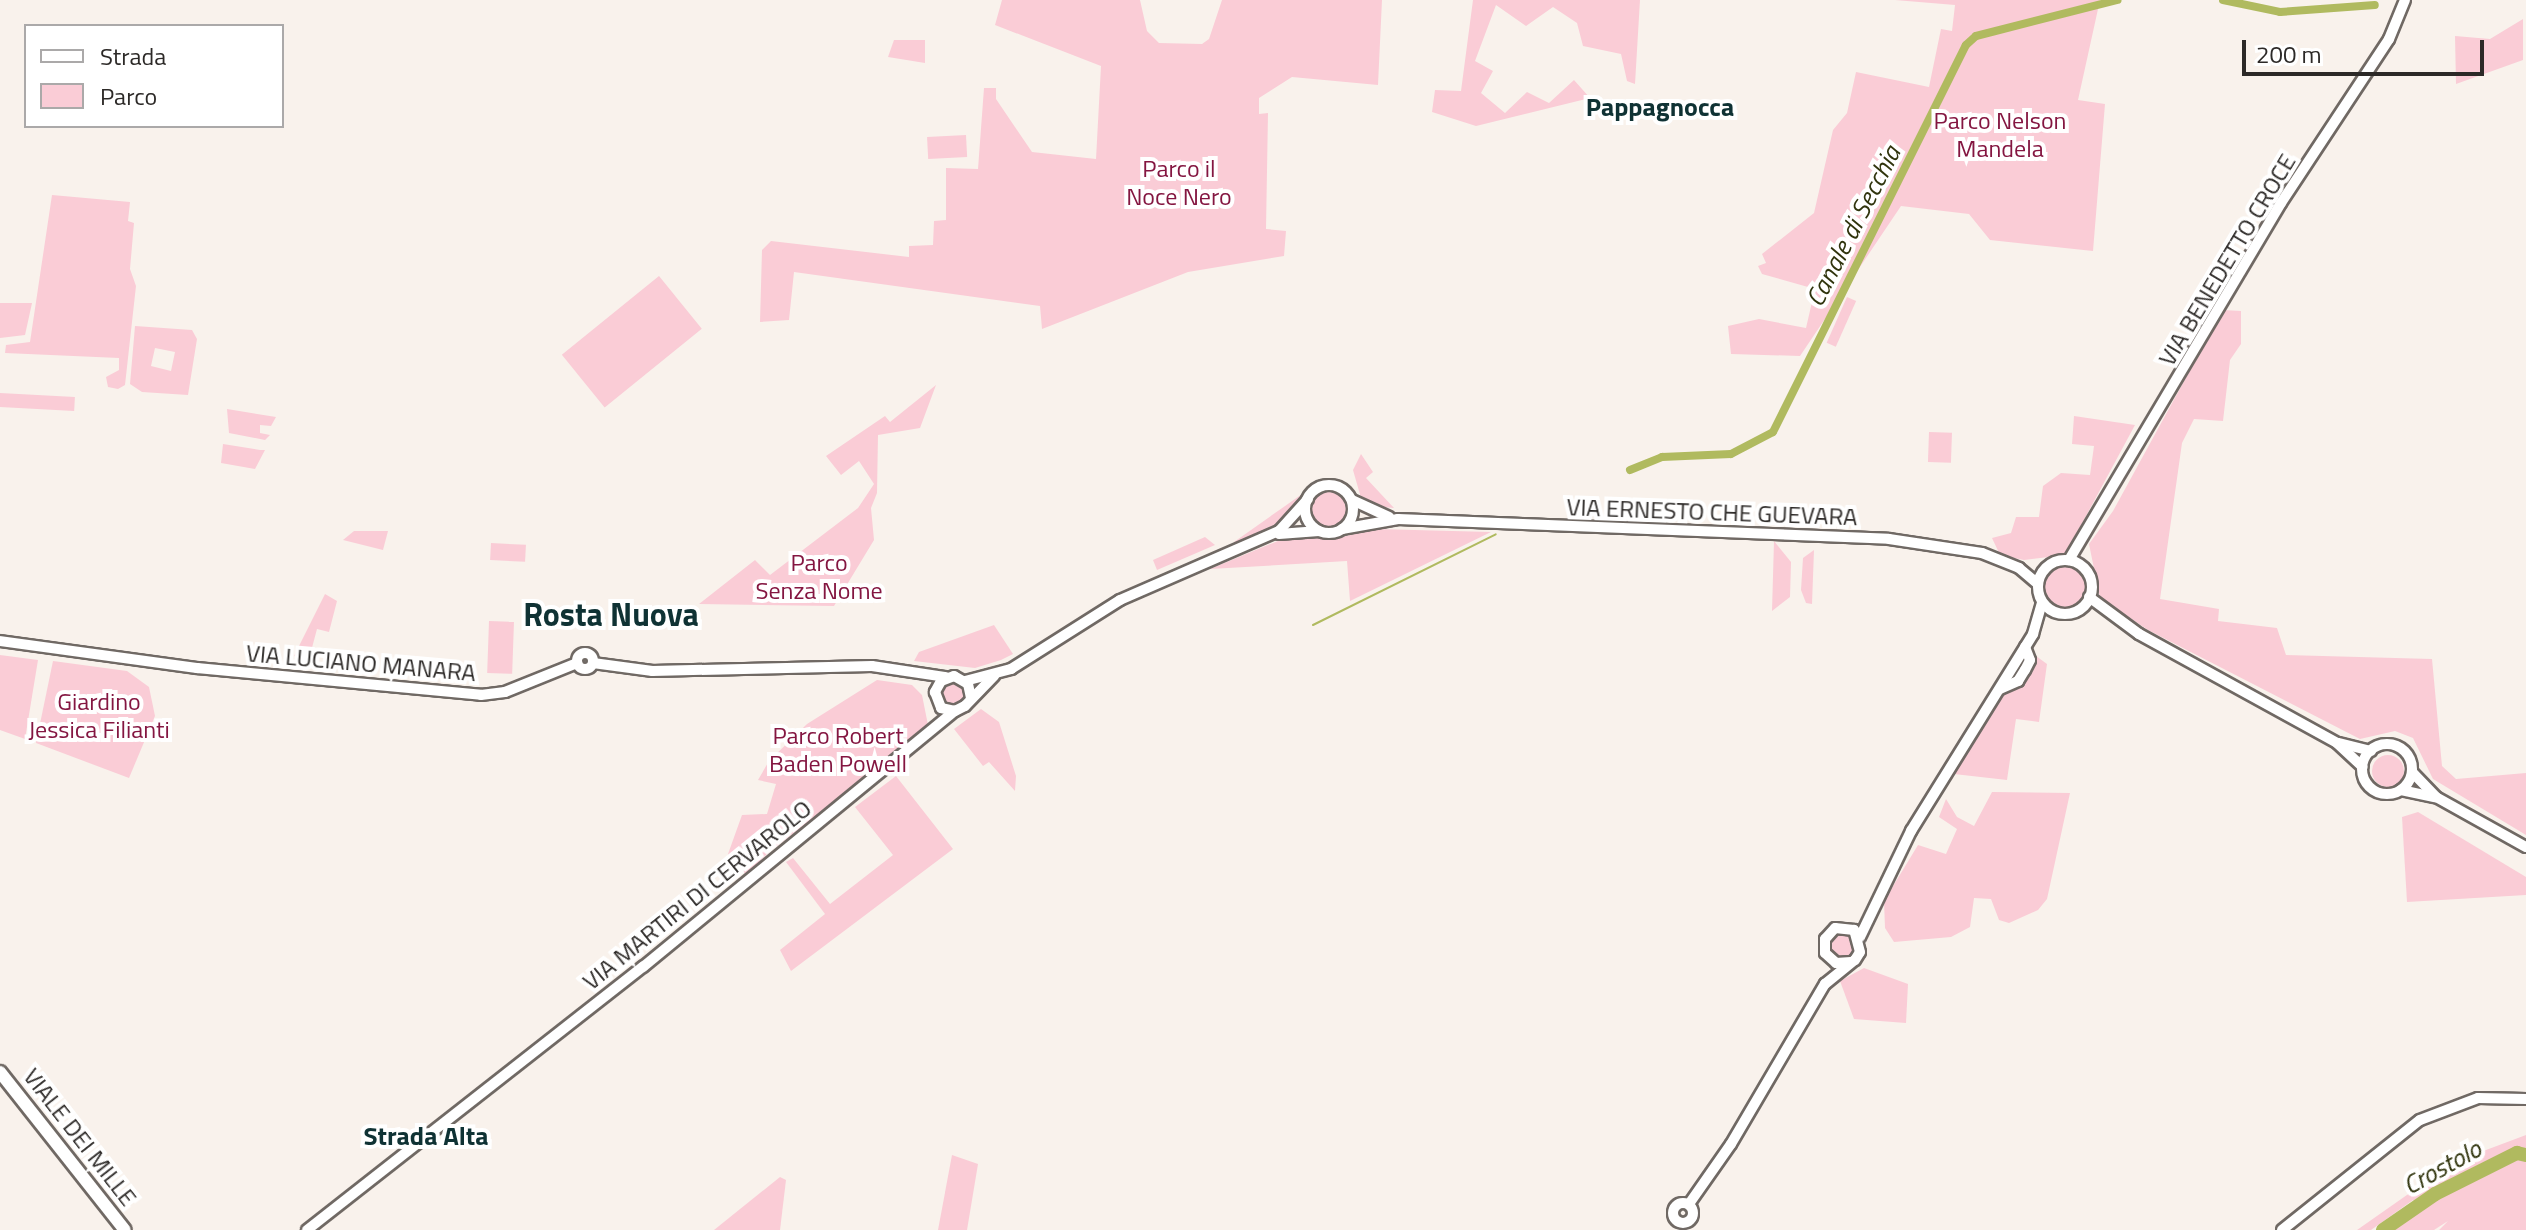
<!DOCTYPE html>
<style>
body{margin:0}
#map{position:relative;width:2526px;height:1230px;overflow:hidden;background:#f9f2ec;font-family:"Titillium Web",sans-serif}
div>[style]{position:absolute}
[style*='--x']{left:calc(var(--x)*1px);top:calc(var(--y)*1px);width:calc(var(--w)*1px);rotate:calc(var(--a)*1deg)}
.green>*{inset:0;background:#faccd6;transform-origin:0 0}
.round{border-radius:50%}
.stream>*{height:2px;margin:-1px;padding:0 1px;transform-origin:1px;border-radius:1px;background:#b0ba5f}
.canal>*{height:8px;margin:-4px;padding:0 4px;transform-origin:4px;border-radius:4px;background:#b0ba5f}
.river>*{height:14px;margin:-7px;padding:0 7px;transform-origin:7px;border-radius:7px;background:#b0ba5f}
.roads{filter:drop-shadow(2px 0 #706964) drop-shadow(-2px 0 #706964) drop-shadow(0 2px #706964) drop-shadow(0 -2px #706964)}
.tertiary>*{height:10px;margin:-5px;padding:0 5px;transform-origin:5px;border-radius:5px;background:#fff}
.tertiary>.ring{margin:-5px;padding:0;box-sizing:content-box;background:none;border:10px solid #fff;border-radius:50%}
.secondary>*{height:12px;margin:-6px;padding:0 6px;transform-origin:6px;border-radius:6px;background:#fff}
span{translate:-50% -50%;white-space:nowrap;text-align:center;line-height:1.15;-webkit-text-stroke:8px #fff;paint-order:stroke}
.park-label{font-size:24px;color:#841641}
.street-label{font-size:24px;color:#2c2927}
.neighbourhood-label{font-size:26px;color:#0f3234;font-weight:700}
.water-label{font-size:26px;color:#30340d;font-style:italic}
.district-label{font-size:32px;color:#0f3234;font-weight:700}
.legend{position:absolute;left:24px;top:24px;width:260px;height:104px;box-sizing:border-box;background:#fff;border:2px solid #aba9a9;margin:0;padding:10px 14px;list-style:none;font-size:24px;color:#2c2927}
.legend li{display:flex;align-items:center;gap:16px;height:40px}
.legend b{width:40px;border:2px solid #aba9a9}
.scale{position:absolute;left:2242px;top:40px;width:242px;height:36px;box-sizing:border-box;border:4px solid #2c2927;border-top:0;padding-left:10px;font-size:24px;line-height:28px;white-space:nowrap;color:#2c2927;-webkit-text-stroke:6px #fff;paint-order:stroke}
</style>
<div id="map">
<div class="green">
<div style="clip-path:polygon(1002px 0,1140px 0,1147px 31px,1159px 43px,1202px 44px,1209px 39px,1222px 0,1382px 0,1378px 85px,1292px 77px,1259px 98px,1259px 114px,1268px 113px,1266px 229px,1286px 231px,1284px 256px,1188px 272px,1042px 329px,1040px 306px,794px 272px,789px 320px,760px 322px,762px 250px,771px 241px,909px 257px,909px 246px,933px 245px,934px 221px,946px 220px,946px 168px,978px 169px,984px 88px,996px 88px,996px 99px,1032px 152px,1096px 159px,1101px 66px,995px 25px)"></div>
<div style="clip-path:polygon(1473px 0,1640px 0,1635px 84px,1627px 81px,1621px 54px,1583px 46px,1577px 23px,1553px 7px,1526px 26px,1496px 5px,1475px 61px,1493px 71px,1481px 93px,1505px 113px,1527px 92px,1549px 103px,1574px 80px,1590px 98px,1476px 126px,1432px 112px,1435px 90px,1461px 91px)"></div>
<div style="clip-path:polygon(1895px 0,2100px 0,2078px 100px,2105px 104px,2093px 251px,1990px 240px,1969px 214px,1901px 206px,1800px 356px,1731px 354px,1728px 326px,1759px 319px,1806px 328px,1815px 289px,1762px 274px,1758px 266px,1766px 263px,1762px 254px,1814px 213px,1833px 130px,1847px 113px,1856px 72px,1929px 87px,1941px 29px,1952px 31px,1955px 5px)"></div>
<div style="clip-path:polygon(2523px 19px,2523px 60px,2456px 84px,2455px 36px,2490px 39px)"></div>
<div style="clip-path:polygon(894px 40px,925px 40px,925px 63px,888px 57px)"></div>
<div style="left:966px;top:135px;width:22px;height:39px;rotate:87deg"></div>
<div style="clip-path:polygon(52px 195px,130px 202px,128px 221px,134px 223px,130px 269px,136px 286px,125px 385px,118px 389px,108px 387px,106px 377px,119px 370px,119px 358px,5px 353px,6px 345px,30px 342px)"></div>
<div style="left:659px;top:276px;width:68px;height:125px;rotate:51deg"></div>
<div style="left:1847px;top:297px;width:10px;height:50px;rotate:24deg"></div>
<div style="clip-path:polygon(0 303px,32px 303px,25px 335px,0 338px)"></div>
<div style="clip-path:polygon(2223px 310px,2241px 311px,2241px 344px,2230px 360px,2223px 421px,2194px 419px,2182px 443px,2160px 599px,2219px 609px,2218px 621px,2277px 628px,2286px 655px,2432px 659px,2442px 766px,2456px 779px,2526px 773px,2526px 835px,2433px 779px,2413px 738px,2395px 731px,2360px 739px,2148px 630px,2100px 598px,2089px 544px,2113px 511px)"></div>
<div style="clip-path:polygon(evenodd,135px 326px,192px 330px,197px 339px,188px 395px,142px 392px,130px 384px,135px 326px,155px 348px,175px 352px,171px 371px,151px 366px,155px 348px)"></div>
<div style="clip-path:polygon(936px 385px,920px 428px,878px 435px,877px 493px,871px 508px,874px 540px,834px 606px,699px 604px,755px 560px,770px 575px,858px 508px,874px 484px,859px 461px,841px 475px,826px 456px,885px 416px,890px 422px)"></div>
<div style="left:0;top:393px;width:75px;height:14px;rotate:3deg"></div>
<div style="clip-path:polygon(227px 409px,276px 417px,271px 426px,260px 425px,260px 433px,270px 435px,265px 440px,229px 433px)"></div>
<div style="clip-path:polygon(2074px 416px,2135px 425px,2065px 555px,2024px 560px,2000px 555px,1992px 538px,2011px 533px,2016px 517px,2039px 517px,2043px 486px,2061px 473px,2090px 475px,2094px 446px,2072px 444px)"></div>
<div style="left:1929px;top:432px;width:23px;height:30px;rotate:2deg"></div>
<div style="clip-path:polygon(223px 444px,260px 450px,265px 450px,255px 469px,221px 463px)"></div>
<div style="clip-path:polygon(1361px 454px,1373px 472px,1366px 478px,1394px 508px,1370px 506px,1361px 498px,1353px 470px)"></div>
<div style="clip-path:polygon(1312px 487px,1286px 523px,1236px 545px,1234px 542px)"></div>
<div class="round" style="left:1310px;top:492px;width:36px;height:36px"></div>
<div style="clip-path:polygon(1376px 529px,1491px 532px,1350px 601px,1347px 561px,1210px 569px,1285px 538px,1337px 538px)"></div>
<div style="clip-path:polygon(354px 531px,388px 531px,383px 550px,343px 540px)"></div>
<div style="clip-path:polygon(1205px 537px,1215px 545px,1157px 570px,1153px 560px)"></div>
<div style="clip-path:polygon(1774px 541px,1791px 562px,1790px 597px,1772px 611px)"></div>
<div style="left:491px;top:543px;width:35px;height:17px;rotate:3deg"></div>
<div style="clip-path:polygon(1814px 550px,1812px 604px,1806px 603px,1801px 590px,1803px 558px)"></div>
<div class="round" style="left:2042px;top:564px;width:46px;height:46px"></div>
<div style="clip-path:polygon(325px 594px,337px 601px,329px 632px,317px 629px,309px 659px,294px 656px)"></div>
<div style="left:489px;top:621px;width:25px;height:52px;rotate:2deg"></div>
<div style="clip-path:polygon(994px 625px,1013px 654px,1001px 660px,975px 668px,914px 661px,919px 652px)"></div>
<div style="clip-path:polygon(0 655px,38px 660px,25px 739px,0 730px)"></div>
<div style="clip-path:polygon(2036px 656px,2047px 664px,2039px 722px,2016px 719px,2007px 780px,1954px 774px,2002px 694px,2019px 687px)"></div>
<div style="clip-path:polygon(53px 661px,127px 671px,149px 687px,155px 716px,129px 778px,36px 743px)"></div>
<div style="clip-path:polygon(877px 680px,912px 685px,922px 695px,928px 725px,920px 739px,770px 851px,746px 875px,728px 854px,742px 815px,767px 814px,776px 784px,758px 780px,769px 761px,807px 724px)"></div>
<div class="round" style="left:940px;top:680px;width:26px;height:26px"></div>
<div style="clip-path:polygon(981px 709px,999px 722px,1016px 776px,1015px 791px,989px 762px,983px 766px,954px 729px)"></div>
<div class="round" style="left:2372px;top:755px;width:32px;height:32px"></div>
<div style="clip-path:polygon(896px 776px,953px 849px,791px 971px,780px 950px,825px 914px,786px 862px,793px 858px,830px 904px,893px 855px,855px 807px)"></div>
<div style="clip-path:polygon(1992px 792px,2070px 793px,2047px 899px,2038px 910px,2009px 923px,1999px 920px,1991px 899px,1974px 898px,1970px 927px,1951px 937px,1894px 942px,1885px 928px,1884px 901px,1918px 845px,1946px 854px,1957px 829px,1939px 817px,1946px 799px,1957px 817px,1974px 826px)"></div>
<div style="clip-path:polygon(2418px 812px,2526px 877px,2526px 895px,2407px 902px,2402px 817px)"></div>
<div class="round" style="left:1828px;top:932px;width:28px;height:28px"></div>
<div style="clip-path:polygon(1864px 968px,1908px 984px,1906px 1023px,1854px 1019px,1840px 981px)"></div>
<div style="clip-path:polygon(2526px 1135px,2526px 1230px,2439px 1230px,2448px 1221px,2434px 1230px,2391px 1230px,2420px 1209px,2413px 1200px,2371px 1230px,2357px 1230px,2454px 1162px)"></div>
<div style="clip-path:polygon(952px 1155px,978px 1164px,967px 1230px,938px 1230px)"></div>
<div style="clip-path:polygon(780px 1177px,786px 1180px,780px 1230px,714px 1230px)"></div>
</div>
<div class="stream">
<div style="--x:1313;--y:625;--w:204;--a:-26.4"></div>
</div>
<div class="canal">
<div style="--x:2223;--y:0;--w:58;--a:11.9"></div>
<div style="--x:2280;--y:12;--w:95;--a:-4.2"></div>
<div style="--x:1630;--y:470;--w:35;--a:-22"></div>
<div style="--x:1662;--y:457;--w:69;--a:-2.5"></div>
<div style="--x:1731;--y:454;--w:47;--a:-27.6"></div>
<div style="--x:1773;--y:432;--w:432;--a:-63.5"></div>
<div style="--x:1966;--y:45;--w:13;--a:-42"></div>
<div style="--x:1976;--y:36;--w:146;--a:-14.3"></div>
</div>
<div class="river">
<div style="--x:2383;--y:1230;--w:63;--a:-34.7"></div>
<div style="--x:2435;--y:1194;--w:92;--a:-26.6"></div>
<div style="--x:2517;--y:1153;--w:9;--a:13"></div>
</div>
<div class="roads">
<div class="tertiary">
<div class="ring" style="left:1305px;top:485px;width:38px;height:38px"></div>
<div style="--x:1352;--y:500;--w:41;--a:24.7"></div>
<div style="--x:1342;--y:529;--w:57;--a:-10.1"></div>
<div style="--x:1398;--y:519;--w:491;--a:2.3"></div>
<div style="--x:1889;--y:539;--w:94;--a:8.6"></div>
<div style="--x:1982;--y:553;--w:40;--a:22"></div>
<div style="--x:2019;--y:568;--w:25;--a:40"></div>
<div style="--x:1279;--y:534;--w:40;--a:-4.3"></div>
<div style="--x:2069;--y:560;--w:415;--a:-59.3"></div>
<div style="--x:2281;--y:203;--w:196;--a:-56.6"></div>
<div style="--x:2389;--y:39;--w:42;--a:-67.7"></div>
<div class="ring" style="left:2038px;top:560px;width:44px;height:44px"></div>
<div style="--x:2089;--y:597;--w:62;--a:36.5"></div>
<div style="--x:2139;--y:634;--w:226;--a:28.8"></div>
<div style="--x:2337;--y:743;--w:35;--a:43"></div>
<div style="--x:0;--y:641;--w:199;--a:7.8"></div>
<div style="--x:197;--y:668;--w:285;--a:5.4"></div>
<div style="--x:481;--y:695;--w:24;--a:-7"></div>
<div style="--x:505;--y:692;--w:78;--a:-21.9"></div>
<div class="ring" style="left:577px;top:653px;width:6px;height:6px"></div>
<div style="--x:593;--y:663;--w:60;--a:7.7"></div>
<div style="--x:652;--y:671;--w:220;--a:-1.3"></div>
<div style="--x:872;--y:666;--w:75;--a:8.5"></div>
<div style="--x:965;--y:681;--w:48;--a:-14.6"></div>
<div style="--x:1011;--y:669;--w:129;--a:-32.3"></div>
<div style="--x:1120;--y:600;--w:173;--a:-23.5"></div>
<div style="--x:1279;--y:531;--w:43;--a:-47.8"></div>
<div style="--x:2000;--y:689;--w:20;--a:-24"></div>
<div style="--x:2018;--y:681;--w:13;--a:-58"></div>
<div style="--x:2025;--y:670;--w:11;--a:-63"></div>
<div style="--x:2030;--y:660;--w:14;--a:-111"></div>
<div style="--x:971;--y:698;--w:14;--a:-102"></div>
<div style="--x:968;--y:684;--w:16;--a:-150"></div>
<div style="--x:954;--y:676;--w:14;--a:159"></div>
<div style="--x:941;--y:681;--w:13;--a:119"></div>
<div style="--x:935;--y:692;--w:17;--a:69"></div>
<div style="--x:941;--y:708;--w:14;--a:12"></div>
<div style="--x:955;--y:711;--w:11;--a:-27"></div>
<div style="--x:965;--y:706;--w:42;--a:-46"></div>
<div style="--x:2339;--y:743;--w:33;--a:14"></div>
<div class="ring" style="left:2362px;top:744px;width:40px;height:40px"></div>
<div style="--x:2412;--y:772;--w:35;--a:46"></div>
<div style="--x:2436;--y:797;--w:103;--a:29.1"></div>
<div style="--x:2401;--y:790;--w:35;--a:12"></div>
<div style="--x:1860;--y:937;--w:118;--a:-64.3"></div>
<div style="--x:1911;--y:831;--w:232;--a:-58.2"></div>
<div style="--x:2033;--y:634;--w:33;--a:-74"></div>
<div class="ring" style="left:1673px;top:1203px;width:10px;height:10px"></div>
<div style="--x:1689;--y:1204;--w:73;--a:-55"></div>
<div style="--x:1731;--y:1144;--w:186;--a:-59.6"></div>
<div style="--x:1825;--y:984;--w:38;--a:-39"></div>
<div style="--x:1855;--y:960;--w:9;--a:-58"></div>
<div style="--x:1860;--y:952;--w:23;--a:-105"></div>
<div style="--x:1854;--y:930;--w:19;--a:-174"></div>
<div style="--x:1835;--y:928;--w:15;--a:132"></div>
<div style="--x:1825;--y:939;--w:14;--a:90"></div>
<div style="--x:1825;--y:953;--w:15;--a:42"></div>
<div style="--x:1836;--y:963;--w:15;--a:-4"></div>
<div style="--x:307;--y:1230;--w:427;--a:-38.1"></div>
<div style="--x:643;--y:967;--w:404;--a:-39.4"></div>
<div style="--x:2282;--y:1230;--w:176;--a:-38.6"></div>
<div style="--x:2420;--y:1120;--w:62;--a:-20.8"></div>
<div style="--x:2478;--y:1098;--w:48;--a:1.2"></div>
</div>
<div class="secondary">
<div style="--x:0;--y:1072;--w:201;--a:51.7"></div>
</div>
</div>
<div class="park-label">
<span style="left:2000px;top:135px">Parco Nelson<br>Mandela</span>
<span style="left:1179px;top:183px">Parco il<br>Noce Nero</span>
<span style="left:819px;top:577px">Parco<br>Senza Nome</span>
<span style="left:99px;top:716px">Giardino<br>Jessica Filianti</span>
<span style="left:838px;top:750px">Parco Robert<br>Baden Powell</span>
</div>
<div class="street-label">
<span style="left:2227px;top:260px;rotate:-59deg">VIA BENEDETTO CROCE</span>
<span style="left:1712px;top:512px;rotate:2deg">VIA ERNESTO CHE GUEVARA</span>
<span style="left:361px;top:663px;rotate:5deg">VIA LUCIANO MANARA</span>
<span style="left:697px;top:895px;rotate:-39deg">VIA MARTIRI DI CERVAROLO</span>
<span style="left:80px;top:1137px;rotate:52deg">VIALE DEI MILLE</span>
</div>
<div class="neighbourhood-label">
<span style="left:1660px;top:107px">Pappagnocca</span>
<span style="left:426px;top:1136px">Strada Alta</span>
</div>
<div class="water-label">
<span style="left:1853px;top:226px;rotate:-63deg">Canale di Secchia</span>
<span style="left:2442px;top:1167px;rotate:-29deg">Crostolo</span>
</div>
<div class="district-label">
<span style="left:611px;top:614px">Rosta Nuova</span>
</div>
<ul class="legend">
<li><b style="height:10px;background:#fff"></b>Strada</li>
<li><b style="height:22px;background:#faccd6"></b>Parco</li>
</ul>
<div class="scale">200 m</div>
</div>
